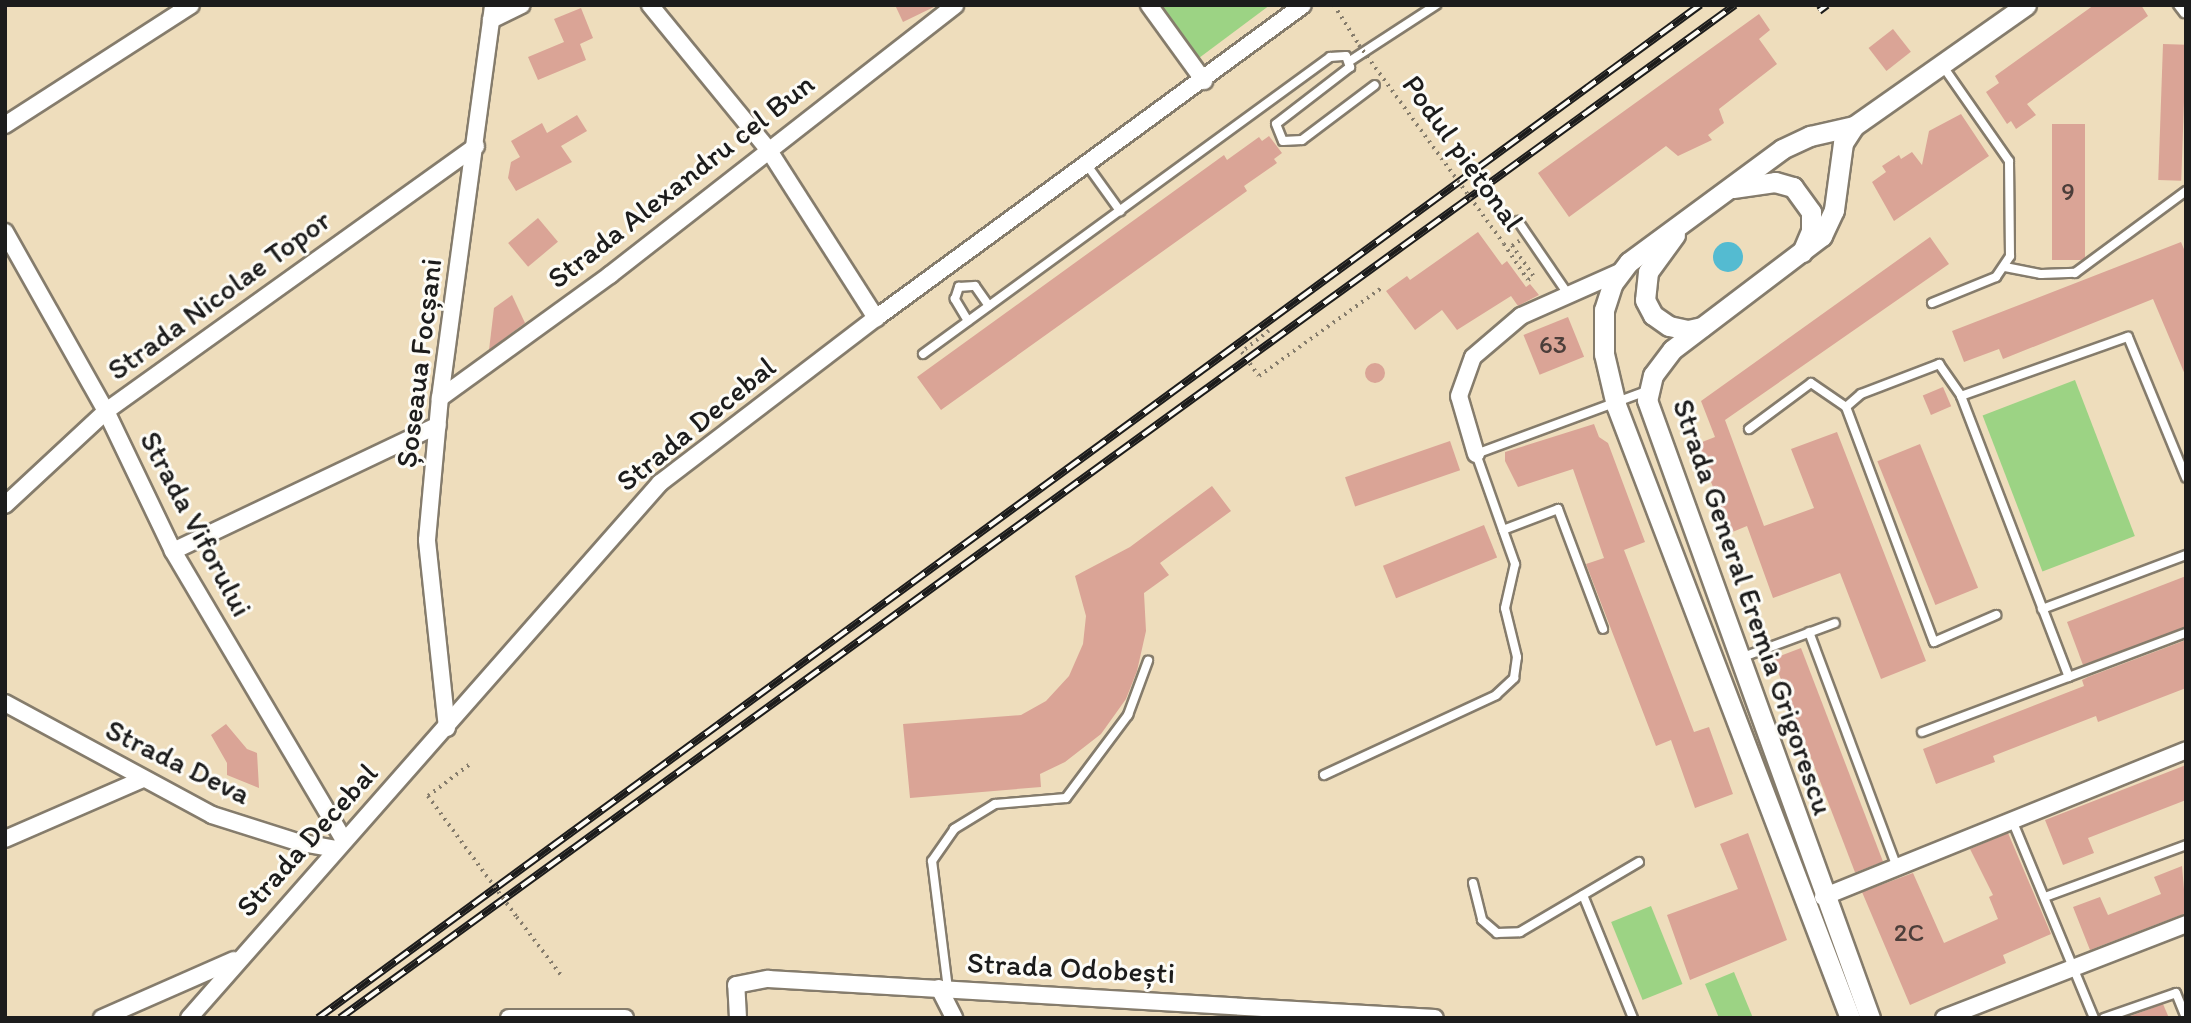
<!DOCTYPE html>
<meta charset="utf-8">
<style>
body{margin:0}
#map{position:relative;width:2191px;height:1023px;overflow:hidden;background:#eeddbc;font-family:Itim,sans-serif}
div>[style]{position:absolute}
[style*='--x']{left:calc(var(--x)*1px);top:calc(var(--y)*1px);width:calc(var(--w)*1px);rotate:calc(var(--a)*1deg)}
.green>*{inset:0;background:#9cd384;transform-origin:0 0}
.water>*{inset:0;background:#54bbd1}
.round{border-radius:50%}
.building>*{inset:0;background:#daa496;transform-origin:0 0}
.path>*{height:3.5px;margin-top:-1.75px;transform-origin:0;background:repeating-linear-gradient(90deg,#857c6c 0 2px,transparent 0 7px)}
.roads{filter:drop-shadow(2px 0 #857c6c) drop-shadow(-2px 0 #857c6c) drop-shadow(0 2px #857c6c) drop-shadow(0 -2px #857c6c)}
.service>*{height:8px;margin:-4px;padding:0 4px;transform-origin:4px;border-radius:4px;background:#fff}
.minor>*{height:16px;margin:-8px;padding:0 8px;transform-origin:8px;border-radius:8px;background:#fff}
.tertiary>*{height:19px;margin:-9.5px;padding:0 9.5px;transform-origin:9.5px;border-radius:9.5px;background:#fff}
.rail>*{height:8px;margin-top:-4px;transform-origin:0;background:repeating-linear-gradient(90deg,#fdfcf7 0 16px,#1c1c1c 0 32px);box-sizing:border-box;border-block:2px solid #1c1c1c}
.path-bridge>*{height:3.5px;margin-top:-1.75px;transform-origin:0;background:repeating-linear-gradient(90deg,#857c6c 0 2px,transparent 0 7px)}
span{translate:-50% -50%;white-space:nowrap;text-align:center;line-height:1.15;-webkit-text-stroke:6px #fdfcf7;paint-order:stroke}
.number-label{font-size:26px;color:#4c3e3a}
.number-label span{-webkit-text-stroke-width:0}
.street-label{font-size:30px;color:#1c1c1c}
.frame{position:absolute;inset:0;border:7px solid #1c1c1c;pointer-events:none}
</style>
<div id="map">
<div class="green">
<div style="clip-path:polygon(1160px 5px,1270px 5px,1199px 58px)"></div>
<div style="left:2075px;top:380px;width:167px;height:99px;rotate:69deg"></div>
<div style="left:1651px;top:906px;width:84px;height:43px;rotate:68deg"></div>
<div style="clip-path:polygon(1734px 972px,1753px 1018px,1719px 1018px,1705px 984px)"></div>
</div>
<div class="water">
<div class="round" style="left:1713px;top:242px;width:30px;height:30px"></div>
</div>
<div class="building">
<div style="clip-path:polygon(895px 5px,938px 5px,903px 22px)"></div>
<div style="clip-path:polygon(2094px 5px,2141px 5px,2148px 16px,2027px 104px,2036px 115px,2016px 129px,2011px 121px,2007px 124px,1986px 92px,1999px 83px,1995px 76px)"></div>
<div style="clip-path:polygon(581px 8px,593px 38px,580px 44px,586px 60px,538px 80px,528px 57px,564px 42px,554px 19px)"></div>
<div style="clip-path:polygon(1759px 14px,1770px 30px,1759px 39px,1777px 64px,1719px 109px,1724px 123px,1708px 135px,1712px 140px,1678px 156px,1666px 146px,1569px 217px,1538px 173px)"></div>
<div style="left:1893px;top:29px;width:29px;height:31px;rotate:52deg"></div>
<div style="left:2163px;top:44px;width:23px;height:136px;rotate:2deg"></div>
<div style="clip-path:polygon(1961px 114px,1989px 156px,1894px 221px,1872px 182px,1886px 172px,1882px 166px,1899px 155px,1901px 159px,1912px 152px,1922px 165px,1929px 131px)"></div>
<div style="clip-path:polygon(577px 115px,587px 131px,561px 146px,572px 162px,516px 191px,508px 178px,511px 162px,520px 157px,511px 141px,542px 123px,547px 133px)"></div>
<div style="left:2052px;top:124px;width:33px;height:136px"></div>
<div style="clip-path:polygon(1269px 136px,1282px 153px,1274px 159px,1277px 163px,1244px 186px,1247px 191px,941px 410px,917px 377px,1224px 155px,1227px 160px,1259px 137px,1262px 141px)"></div>
<div style="left:538px;top:218px;width:31px;height:39px;rotate:50deg"></div>
<div style="clip-path:polygon(1478px 232px,1502px 265px,1507px 261px,1526px 287px,1530px 284px,1539px 295px,1518px 306px,1511px 296px,1457px 330px,1442px 310px,1415px 330px,1386px 291px,1407px 276px,1410px 280px)"></div>
<div style="clip-path:polygon(1930px 237px,1949px 264px,1725px 420px,1764px 526px,1814px 508px,1791px 449px,1837px 432px,1926px 661px,1881px 679px,1840px 573px,1773px 598px,1747px 526px,1730px 533px,1697px 444px,1715px 437px,1701px 401px)"></div>
<div style="clip-path:polygon(2181px 242px,2186px 254px,2186px 377px,2153px 299px,2003px 359px,1999px 349px,1964px 362px,1952px 331px)"></div>
<div style="clip-path:polygon(512px 295px,525px 323px,489px 350px,494px 308px)"></div>
<div style="left:1568px;top:317px;width:43px;height:48px;rotate:68deg"></div>
<div class="round" style="left:1365px;top:363px;width:20px;height:20px"></div>
<div style="left:1943px;top:387px;width:21px;height:22px;rotate:67deg"></div>
<div style="clip-path:polygon(1594px 424px,1599px 437px,1608px 443px,1645px 542px,1624px 550px,1694px 732px,1709px 727px,1733px 794px,1695px 808px,1671px 740px,1656px 746px,1586px 564px,1604px 558px,1573px 469px,1518px 487px,1505px 461px,1505px 452px)"></div>
<div style="left:1450px;top:441px;width:31px;height:111px;rotate:71deg"></div>
<div style="left:1920px;top:444px;width:155px;height:46px;rotate:68deg"></div>
<div style="clip-path:polygon(1212px 486px,1231px 511px,1160px 563px,1169px 575px,1144px 593px,1146px 631px,1137px 671px,1126px 699px,1101px 734px,1065px 762px,1040px 774px,1041px 787px,910px 798px,903px 724px,1021px 715px,1046px 701px,1069px 676px,1083px 644px,1086px 616px,1075px 576px,1130px 547px)"></div>
<div style="left:1484px;top:525px;width:35px;height:109px;rotate:68deg"></div>
<div style="clip-path:polygon(2186px 576px,2186px 627px,2083px 665px,2067px 622px)"></div>
<div style="clip-path:polygon(2186px 640px,2186px 688px,2098px 722px,2096px 716px,1993px 756px,1995px 762px,1936px 784px,1923px 749px,2084px 686px,2082px 680px,2088px 677px)"></div>
<div style="left:1801px;top:648px;width:229px;height:30px;rotate:69deg"></div>
<div style="clip-path:polygon(226px 724px,247px 749px,257px 753px,259px 788px,227px 775px,227px 763px,211px 735px)"></div>
<div style="clip-path:polygon(2186px 765px,2186px 800px,2088px 838px,2094px 853px,2063px 865px,2045px 820px)"></div>
<div style="clip-path:polygon(1748px 833px,1787px 940px,1690px 980px,1667px 915px,1738px 889px,1720px 844px)"></div>
<div style="clip-path:polygon(2008px 833px,2051px 934px,2003px 955px,2006px 963px,1910px 1005px,1862px 892px,1913px 873px,1944px 943px,1998px 919px,1989px 897px,1993px 895px,1970px 849px)"></div>
<div style="clip-path:polygon(2182px 866px,2186px 913px,2090px 950px,2073px 907px,2100px 897px,2108px 915px,2161px 894px,2154px 877px)"></div>
<div style="clip-path:polygon(2163px 1004px,2169px 1018px,2125px 1018px)"></div>
</div>
<div class="path">
<div style="--x:1334;--y:5;--w:45;--a:57.7"></div>
<div style="--x:1504;--y:244;--w:43;--a:56.3"></div>
<div style="--x:1528;--y:280;--w:6;--a:-39"></div>
<div style="--x:1533;--y:276;--w:37;--a:-125"></div>
<div style="--x:1512;--y:246;--w:9;--a:-36"></div>
<div style="--x:1269;--y:331;--w:34;--a:142"></div>
<div style="--x:1242;--y:352;--w:29;--a:55"></div>
<div style="--x:1259;--y:376;--w:153;--a:-35.7"></div>
<div style="--x:428;--y:796;--w:53;--a:-37.3"></div>
<div style="--x:517;--y:917;--w:73;--a:52.8"></div>
</div>
<div class="roads">
<div class="service">
<div style="--x:2178;--y:5;--w:10;--a:53"></div>
<div style="--x:1350;--y:61;--w:103;--a:-33.1"></div>
<div style="--x:1087;--y:165;--w:57;--a:54.3"></div>
<div style="--x:1518;--y:221;--w:88;--a:55.6"></div>
<div style="--x:2005;--y:267;--w:37;--a:11"></div>
<div style="--x:2041;--y:274;--w:34;--a:-2"></div>
<div style="--x:2075;--y:273;--w:138;--a:-36.5"></div>
<div style="--x:1932;--y:303;--w:69;--a:-22.1"></div>
<div style="--x:1996;--y:277;--w:25;--a:-56"></div>
<div style="--x:2010;--y:256;--w:95;--a:-90.6"></div>
<div style="--x:2009;--y:161;--w:117;--a:-124.9"></div>
<div style="--x:968;--y:321;--w:26;--a:-121"></div>
<div style="--x:955;--y:299;--w:13;--a:-72"></div>
<div style="--x:959;--y:287;--w:16;--a:-4"></div>
<div style="--x:975;--y:286;--w:24;--a:55"></div>
<div style="--x:923;--y:354;--w:504;--a:-36.12"></div>
<div style="--x:1330;--y:57;--w:16;--a:-4"></div>
<div style="--x:1346;--y:56;--w:12;--a:70"></div>
<div style="--x:1350;--y:67;--w:93;--a:142.4"></div>
<div style="--x:1276;--y:124;--w:18;--a:68"></div>
<div style="--x:1283;--y:141;--w:19;--a:-3"></div>
<div style="--x:1302;--y:140;--w:91;--a:-37"></div>
<div style="--x:1961;--y:396;--w:177;--a:-19.5"></div>
<div style="--x:2128;--y:337;--w:152;--a:67.6"></div>
<div style="--x:1846;--y:407;--w:20;--a:-41"></div>
<div style="--x:1861;--y:394;--w:84;--a:-21"></div>
<div style="--x:1939;--y:364;--w:39;--a:55"></div>
<div style="--x:1961;--y:396;--w:301;--a:69"></div>
<div style="--x:1749;--y:429;--w:77;--a:-36.6"></div>
<div style="--x:1811;--y:383;--w:42;--a:34.4"></div>
<div style="--x:1846;--y:407;--w:251;--a:69.5"></div>
<div style="--x:1934;--y:642;--w:68;--a:-23.5"></div>
<div style="--x:1503;--y:530;--w:59;--a:-20.9"></div>
<div style="--x:1558;--y:509;--w:128;--a:69.4"></div>
<div style="--x:2042;--y:609;--w:154;--a:-20.6"></div>
<div style="--x:1809;--y:632;--w:251;--a:69.5"></div>
<div style="--x:1740;--y:658;--w:101;--a:-20.2"></div>
<div style="--x:1922;--y:732;--w:282;--a:-20.6"></div>
<div style="--x:1324;--y:775;--w:190;--a:-24.9"></div>
<div style="--x:1496;--y:695;--w:25;--a:-43"></div>
<div style="--x:1514;--y:678;--w:21;--a:-82"></div>
<div style="--x:1517;--y:657;--w:50;--a:-103.8"></div>
<div style="--x:1505;--y:608;--w:45;--a:-77.2"></div>
<div style="--x:1515;--y:564;--w:117;--a:-109.5"></div>
<div style="--x:1476;--y:454;--w:181;--a:-20.3"></div>
<div style="--x:2012;--y:820;--w:214;--a:67.5"></div>
<div style="--x:1473;--y:883;--w:38;--a:76"></div>
<div style="--x:1482;--y:920;--w:20;--a:41"></div>
<div style="--x:1497;--y:933;--w:23;--a:-2"></div>
<div style="--x:1520;--y:932;--w:138;--a:-30.5"></div>
<div style="--x:1583;--y:895;--w:133;--a:67.9"></div>
<div style="--x:2045;--y:897;--w:150;--a:-20.2"></div>
<div style="--x:948;--y:989;--w:129;--a:-97.1"></div>
<div style="--x:932;--y:861;--w:39;--a:-55"></div>
<div style="--x:954;--y:829;--w:48;--a:-31.4"></div>
<div style="--x:995;--y:804;--w:71;--a:-4.8"></div>
<div style="--x:1066;--y:798;--w:104;--a:-53.2"></div>
<div style="--x:1128;--y:715;--w:58;--a:-69.7"></div>
<div style="--x:2104;--y:1018;--w:76;--a:-19.1"></div>
<div style="--x:2176;--y:993;--w:27;--a:68"></div>
</div>
<div class="minor">
<div style="--x:650;--y:5;--w:186;--a:50.7"></div>
<div style="--x:768;--y:149;--w:201;--a:57.4"></div>
<div style="--x:1149;--y:5;--w:94;--a:54.1"></div>
<div style="--x:491;--y:20;--w:34;--a:-26"></div>
<div style="--x:5;--y:125;--w:221;--a:-32.8"></div>
<div style="--x:5;--y:232;--w:206;--a:60.6"></div>
<div style="--x:106;--y:411;--w:155;--a:64.4"></div>
<div style="--x:173;--y:551;--w:336;--a:59.4"></div>
<div style="--x:440;--y:398;--w:210;--a:-35.9"></div>
<div style="--x:610;--y:275;--w:438;--a:-38"></div>
<div style="--x:1476;--y:454;--w:60;--a:-106.3"></div>
<div style="--x:1459;--y:396;--w:41;--a:-70.3"></div>
<div style="--x:1473;--y:357;--w:63;--a:-40.5"></div>
<div style="--x:1521;--y:316;--w:108;--a:-24"></div>
<div style="--x:5;--y:505;--w:138;--a:-42.9"></div>
<div style="--x:106;--y:411;--w:455;--a:-35.6"></div>
<div style="--x:173;--y:551;--w:293;--a:-25.4"></div>
<div style="--x:5;--y:703;--w:235;--a:28.4"></div>
<div style="--x:212;--y:815;--w:89;--a:17.6"></div>
<div style="--x:297;--y:842;--w:39;--a:10"></div>
<div style="--x:447;--y:728;--w:189;--a:-96.1"></div>
<div style="--x:427;--y:540;--w:143;--a:-84.8"></div>
<div style="--x:440;--y:398;--w:397;--a:-82.3"></div>
<div style="--x:5;--y:839;--w:148;--a:-23.5"></div>
<div style="--x:1823;--y:897;--w:392;--a:-22"></div>
<div style="--x:939;--y:988;--w:34;--a:63"></div>
<div style="--x:102;--y:1018;--w:144;--a:-23.7"></div>
<div style="--x:189;--y:1018;--w:713;--a:-48.64"></div>
<div style="--x:660;--y:483;--w:272;--a:-37.4"></div>
<div style="--x:876;--y:318;--w:529;--a:-36.24"></div>
<div style="--x:509;--y:1018;--w:116;--a:0"></div>
<div style="--x:738;--y:1018;--w:33;--a:-93"></div>
<div style="--x:736;--y:985;--w:33;--a:-11"></div>
<div style="--x:768;--y:979;--w:668;--a:3.35"></div>
<div style="--x:1944;--y:1018;--w:260;--a:-21.2"></div>
</div>
<div class="tertiary">
<div style="--x:1854;--y:126;--w:20;--a:123"></div>
<div style="--x:1843;--y:143;--w:68;--a:97.7"></div>
<div style="--x:1834;--y:210;--w:29;--a:115"></div>
<div style="--x:1822;--y:236;--w:188;--a:142.8"></div>
<div style="--x:1672;--y:350;--w:31;--a:127"></div>
<div style="--x:1653;--y:375;--w:26;--a:103"></div>
<div style="--x:1647;--y:400;--w:657;--a:70.16"></div>
<div style="--x:1733;--y:188;--w:42;--a:-8.1"></div>
<div style="--x:1775;--y:182;--w:19;--a:16"></div>
<div style="--x:1793;--y:187;--w:31;--a:54"></div>
<div style="--x:1811;--y:212;--w:19;--a:90"></div>
<div style="--x:1811;--y:231;--w:23;--a:113"></div>
<div style="--x:1675;--y:235;--w:46;--a:126.1"></div>
<div style="--x:1648;--y:272;--w:28;--a:96"></div>
<div style="--x:1645;--y:300;--w:17;--a:62"></div>
<div style="--x:1653;--y:315;--w:19;--a:35"></div>
<div style="--x:1669;--y:326;--w:19;--a:12"></div>
<div style="--x:1688;--y:330;--w:14;--a:-12"></div>
<div style="--x:1850;--y:1018;--w:656;--a:-110.89"></div>
<div style="--x:1616;--y:405;--w:52;--a:-103.2"></div>
<div style="--x:1604;--y:354;--w:44;--a:-90"></div>
<div style="--x:1604;--y:310;--w:28;--a:-72"></div>
<div style="--x:1613;--y:283;--w:26;--a:-53"></div>
<div style="--x:1629;--y:262;--w:190;--a:-36.4"></div>
<div style="--x:1782;--y:149;--w:31;--a:-25"></div>
<div style="--x:1810;--y:136;--w:45;--a:-12.8"></div>
<div style="--x:1854;--y:126;--w:210;--a:-35.1"></div>
</div>
</div>
<div class="rail">
<div style="--x:1819;--y:11;--w:10;--a:-37"></div>
<div style="--x:318;--y:1018;--w:1714;--a:-36.24"></div>
<div style="--x:340;--y:1018;--w:1724;--a:-35.99"></div>
</div>
<div class="path-bridge">
<div style="--x:1359;--y:45;--w:246;--a:53.9"></div>
<div style="--x:428;--y:796;--w:150;--a:53.7"></div>
</div>
<div class="number-label">
<span style="left:2068px;top:192px">9</span>
<span style="left:1553px;top:345px">63</span>
<span style="left:1909px;top:933px">2C</span>
</div>
<div class="street-label">
<span style="left:1463px;top:153px;rotate:54deg">Podul pietonal</span>
<span style="left:681px;top:181px;rotate:-38deg">Strada Alexandru cel Bun</span>
<span style="left:219px;top:295px;rotate:-36deg">Strada Nicolae Topor</span>
<span style="left:419px;top:363px;rotate:-83deg">Șoseaua Focșani</span>
<span style="left:696px;top:424px;rotate:-39deg">Strada Decebal</span>
<span style="left:196px;top:524px;rotate:62deg">Strada Viforului</span>
<span style="left:1753px;top:607px;rotate:71deg">Strada General Eremia Grigorescu</span>
<span style="left:178px;top:762px;rotate:26deg">Strada Deva</span>
<span style="left:307px;top:840px;rotate:-48deg">Strada Decebal</span>
<span style="left:1071px;top:968px;rotate:3deg">Strada Odobești</span>
</div>
<div class="frame"></div>
</div>
